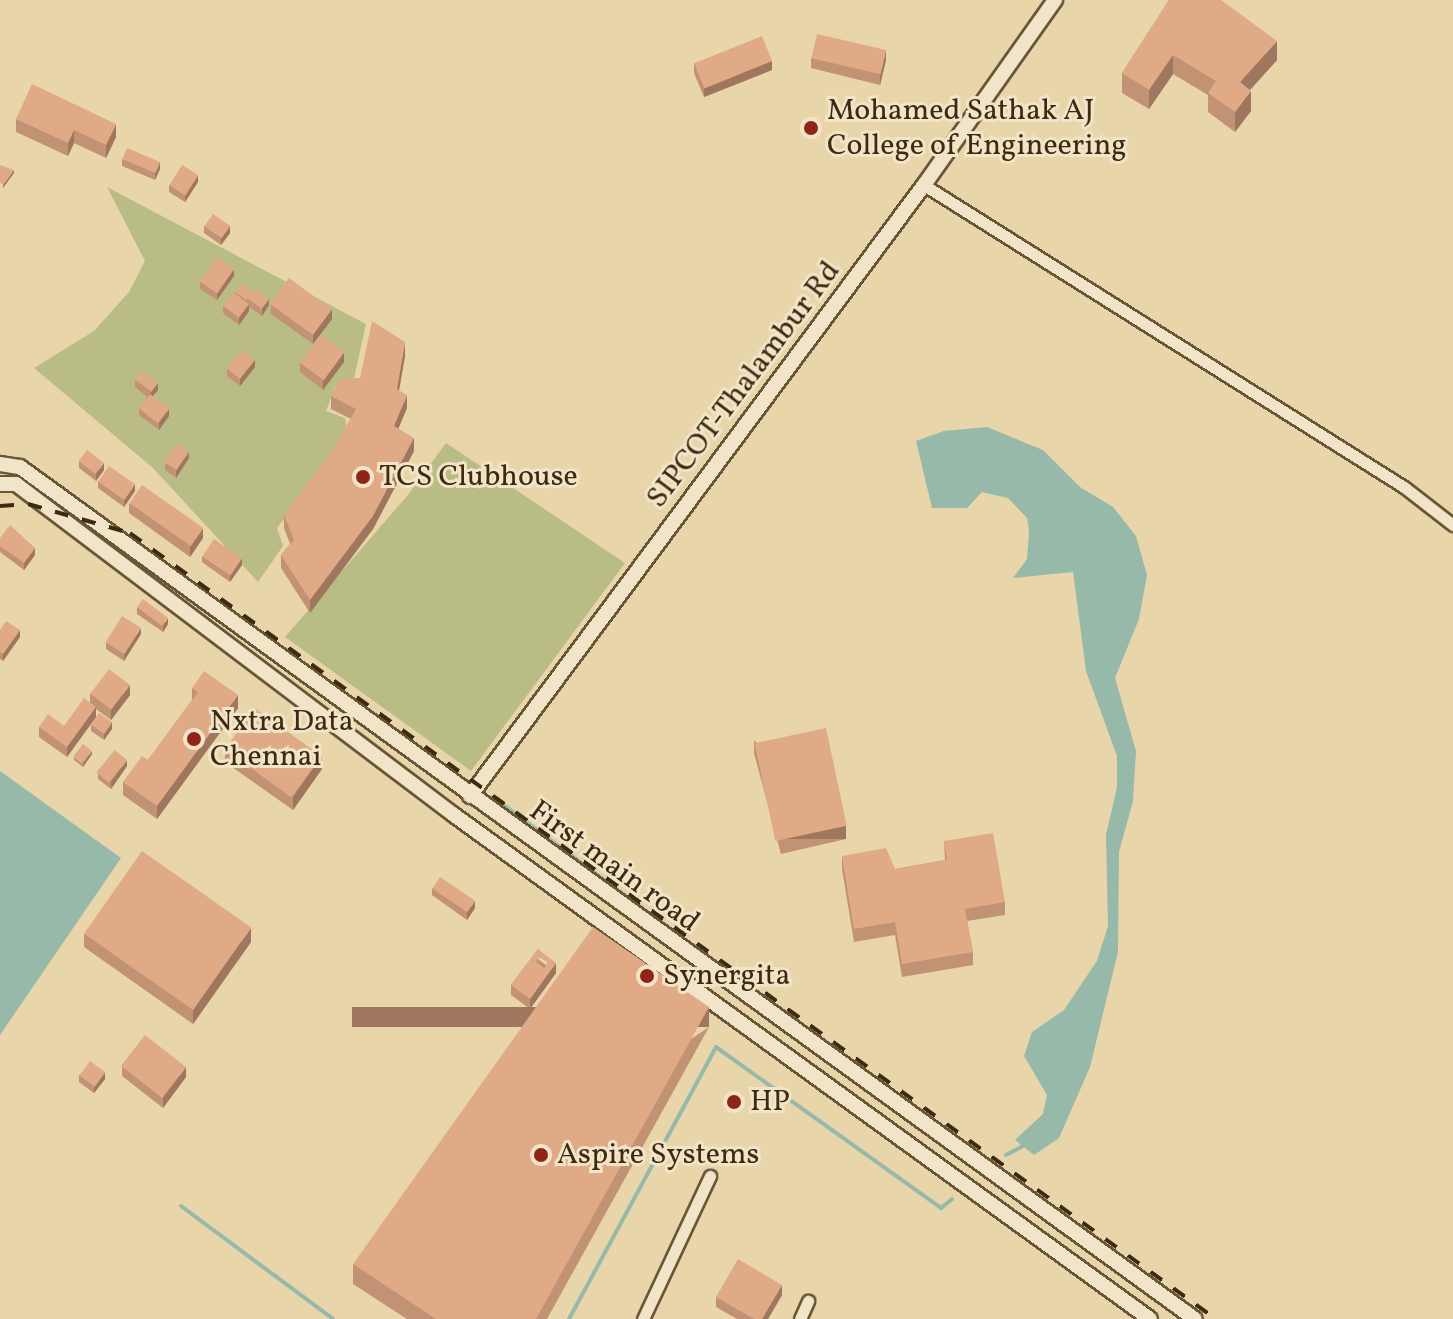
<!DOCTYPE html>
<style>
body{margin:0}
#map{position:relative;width:1453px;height:1319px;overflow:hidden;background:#e9d5aa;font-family:Vollkorn,serif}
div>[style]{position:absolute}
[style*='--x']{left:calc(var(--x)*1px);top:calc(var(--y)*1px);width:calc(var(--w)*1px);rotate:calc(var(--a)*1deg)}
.green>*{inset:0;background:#babc86}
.water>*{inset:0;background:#97b9a9}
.stream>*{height:4px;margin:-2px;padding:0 2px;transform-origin:2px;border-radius:2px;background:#97b9a9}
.roads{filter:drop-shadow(2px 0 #695636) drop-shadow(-2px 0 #695636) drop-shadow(0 2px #695636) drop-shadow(0 -2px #695636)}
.minor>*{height:11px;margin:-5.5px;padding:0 5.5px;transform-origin:5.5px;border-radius:5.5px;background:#f1e4c8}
.tertiary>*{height:14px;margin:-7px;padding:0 7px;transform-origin:7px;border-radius:7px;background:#f1e4c8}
.rail>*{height:4px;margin-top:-2px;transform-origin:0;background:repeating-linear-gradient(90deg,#3e2b0f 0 14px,transparent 0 28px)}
.wall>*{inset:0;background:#c29274}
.shaded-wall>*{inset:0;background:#9e775e;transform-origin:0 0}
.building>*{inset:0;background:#e1aa87;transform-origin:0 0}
.dots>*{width:22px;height:22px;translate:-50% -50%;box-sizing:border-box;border:4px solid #f1e4c8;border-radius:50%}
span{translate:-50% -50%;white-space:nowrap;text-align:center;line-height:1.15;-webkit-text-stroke:6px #f1e4c8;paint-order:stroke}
.poi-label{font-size:30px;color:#3e2b0f}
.left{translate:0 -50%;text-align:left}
.street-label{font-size:30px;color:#3e2b0f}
</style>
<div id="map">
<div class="green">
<div style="clip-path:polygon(107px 187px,366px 324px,352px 388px,335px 387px,326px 411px,345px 418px,347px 430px,330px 461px,277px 528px,283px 546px,258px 582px,153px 468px,34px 368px,94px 331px,129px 292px,145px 261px)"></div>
<div style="clip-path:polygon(446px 443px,625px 563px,471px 771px,285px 637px,407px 496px)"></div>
</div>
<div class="water">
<div style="clip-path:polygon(987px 427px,1043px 450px,1080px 487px,1113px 507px,1136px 536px,1147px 575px,1139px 619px,1115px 678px,1136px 751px,1133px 801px,1119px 852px,1118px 952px,1090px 1067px,1059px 1138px,1034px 1155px,1015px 1140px,1043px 1114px,1047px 1095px,1024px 1056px,1032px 1032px,1064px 1010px,1097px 961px,1108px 926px,1106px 835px,1117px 787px,1117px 756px,1086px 671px,1073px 572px,1013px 578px,1027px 559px,1029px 531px,1027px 518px,1008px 498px,982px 492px,967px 508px,932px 508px,916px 441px,944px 431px)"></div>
<div style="clip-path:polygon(0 771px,121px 858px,0 1035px)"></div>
</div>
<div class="stream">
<div style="--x:493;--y:797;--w:286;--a:36.7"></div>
<div style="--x:1006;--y:1155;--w:19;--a:-28"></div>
<div style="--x:181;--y:1206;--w:189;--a:36.6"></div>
<div style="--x:569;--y:1319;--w:309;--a:-61.6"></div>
<div style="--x:716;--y:1047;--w:277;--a:35.6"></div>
<div style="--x:941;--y:1208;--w:14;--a:-39"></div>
</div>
<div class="roads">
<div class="minor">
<div style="--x:924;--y:185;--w:567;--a:32.18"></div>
<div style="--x:1404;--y:487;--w:62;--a:37.8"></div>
<div style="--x:643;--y:1319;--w:158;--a:-64.9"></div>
<div style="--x:800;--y:1319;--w:20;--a:-66"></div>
</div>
<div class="tertiary">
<div style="--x:0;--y:464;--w:20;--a:9"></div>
<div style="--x:20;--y:467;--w:1451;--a:35.95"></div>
<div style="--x:0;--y:484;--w:16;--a:0"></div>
<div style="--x:16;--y:484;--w:549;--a:37.08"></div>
<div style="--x:454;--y:815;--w:859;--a:35.91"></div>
<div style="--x:470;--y:796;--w:761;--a:-53.39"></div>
<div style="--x:924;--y:185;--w:227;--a:-54.7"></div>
</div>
</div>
<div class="rail">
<div style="--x:0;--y:506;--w:28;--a:-4"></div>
<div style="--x:28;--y:504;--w:106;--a:15.9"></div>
<div style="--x:130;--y:533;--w:1341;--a:35.9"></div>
</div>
<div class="wall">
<div style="clip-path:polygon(1169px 0,1277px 60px,1250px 90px,1251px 111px,1235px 132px,1208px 112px,1208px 95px,1173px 74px,1149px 109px,1122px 93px,1122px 73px)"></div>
<div style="clip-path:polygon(811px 58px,886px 60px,880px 85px,811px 68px)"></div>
<div style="clip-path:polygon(694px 63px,772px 70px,704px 97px,694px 73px)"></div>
<div style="clip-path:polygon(16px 119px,116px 137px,106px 158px,74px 143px,68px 156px,16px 132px)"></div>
<div style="clip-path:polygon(122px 159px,160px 169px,155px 180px,122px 166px)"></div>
<div style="clip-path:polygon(198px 182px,185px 202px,169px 192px,169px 185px)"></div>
<div style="clip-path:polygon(204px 226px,230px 233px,221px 245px,204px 233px)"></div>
<div style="clip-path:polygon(234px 276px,217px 300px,200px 289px,200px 282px)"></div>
<div style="clip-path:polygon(233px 292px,269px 305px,262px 316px,249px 307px,249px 311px,239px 325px,223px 313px,223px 306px)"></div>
<div style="clip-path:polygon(271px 304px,332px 319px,313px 344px,271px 314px)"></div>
<div style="clip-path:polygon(405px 356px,399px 390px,407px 408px,398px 429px,414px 451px,373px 529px,310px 613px,281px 568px,281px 555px,290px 544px,284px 528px,284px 515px,331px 453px,351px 419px,331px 409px,331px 396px,360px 378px)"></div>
<div style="clip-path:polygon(344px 362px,323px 390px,300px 372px,300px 363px)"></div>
<div style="clip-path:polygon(255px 367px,240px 386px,227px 376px,227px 369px)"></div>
<div style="clip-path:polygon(135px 380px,158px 390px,153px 396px,169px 416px,159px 430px,139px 415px,139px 408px,147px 397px,135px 387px)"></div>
<div style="clip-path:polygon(189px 458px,176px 478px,165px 470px,165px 463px)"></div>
<div style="clip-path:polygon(79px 461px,104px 470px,96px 481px,79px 468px)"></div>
<div style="clip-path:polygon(98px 481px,135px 491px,124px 507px,98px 488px)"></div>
<div style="clip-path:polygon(129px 503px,203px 538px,190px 557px,129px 513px)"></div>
<div style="clip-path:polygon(0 538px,35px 555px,24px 570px,0 552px)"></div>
<div style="clip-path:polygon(202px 556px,242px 565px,230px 582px,202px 562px)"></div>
<div style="clip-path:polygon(137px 607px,168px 624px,163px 632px,137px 614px)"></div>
<div style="clip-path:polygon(0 630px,20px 637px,3px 661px,0 659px)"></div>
<div style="clip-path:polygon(141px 634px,124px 661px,106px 649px,106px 643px)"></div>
<div style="clip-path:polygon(192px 688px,238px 708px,157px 819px,123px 795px,123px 782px,148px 760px,192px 700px)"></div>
<div style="clip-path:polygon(90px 694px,130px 695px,111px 720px,96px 709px,96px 717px,67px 757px,39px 737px,39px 727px,64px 726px,90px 703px)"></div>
<div style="clip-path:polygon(91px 725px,112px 729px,104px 740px,91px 731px)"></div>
<div style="clip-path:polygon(754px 740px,846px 839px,781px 854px,754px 753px)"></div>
<div style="clip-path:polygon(225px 749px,322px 769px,293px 810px,225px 762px)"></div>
<div style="clip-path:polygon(92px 754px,83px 767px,74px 760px,74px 757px)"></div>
<div style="clip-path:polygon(127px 766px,111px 789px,98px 779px,98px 773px)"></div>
<div style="clip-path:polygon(944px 841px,1005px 902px,1005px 915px,967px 921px,973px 952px,973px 965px,902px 977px,895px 935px,854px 942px,842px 869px,842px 856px,895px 869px,945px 860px)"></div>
<div style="clip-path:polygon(432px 888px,475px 908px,467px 920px,432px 895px)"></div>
<div style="clip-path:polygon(84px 934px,251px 942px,193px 1024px,84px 947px)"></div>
<div style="clip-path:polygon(evenodd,538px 949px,556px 973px,530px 1009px,511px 995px,511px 985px,538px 949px,539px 957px,548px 962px,546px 965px,538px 959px,539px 957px)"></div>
<div style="clip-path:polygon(709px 1027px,547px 1319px,407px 1319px,353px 1284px,353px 1264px)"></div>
<div style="clip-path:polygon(122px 1066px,186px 1077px,163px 1108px,122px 1076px)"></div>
<div style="clip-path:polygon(79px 1075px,105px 1079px,94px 1093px,79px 1082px)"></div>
<div style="clip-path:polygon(782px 1295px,768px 1319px,737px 1319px,716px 1307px,716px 1297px)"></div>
</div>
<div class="shaded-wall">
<div style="clip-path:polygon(1277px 41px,1277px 60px,1240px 101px,1240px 82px)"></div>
<div style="clip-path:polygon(886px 50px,886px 60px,880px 85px,880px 75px)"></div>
<div style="clip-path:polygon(1173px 55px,1173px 74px,1149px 109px,1149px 90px)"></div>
<div style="clip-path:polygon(772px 61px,772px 70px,704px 97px,704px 87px)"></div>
<div style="clip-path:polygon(1251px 91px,1251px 111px,1235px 132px,1235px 112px)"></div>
<div style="clip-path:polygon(116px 124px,116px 137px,106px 158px,106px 145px)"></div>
<div style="clip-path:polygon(74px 130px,74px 143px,68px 156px,68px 143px)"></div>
<div style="clip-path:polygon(160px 162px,160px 169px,155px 180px,155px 173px)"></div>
<div style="clip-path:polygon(14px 170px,14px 173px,3px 188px,3px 185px)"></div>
<div style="clip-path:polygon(198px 175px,198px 182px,185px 202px,185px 196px)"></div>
<div style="clip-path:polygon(230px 226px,230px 233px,221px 245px,221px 238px)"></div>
<div style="clip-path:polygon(234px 269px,234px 276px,217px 300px,217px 294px)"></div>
<div style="clip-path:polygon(269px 299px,269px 305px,262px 316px,262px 309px)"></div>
<div style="clip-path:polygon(249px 304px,249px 311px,239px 325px,239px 318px)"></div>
<div style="clip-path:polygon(332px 309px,332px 319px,313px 344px,313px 334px)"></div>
<div style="clip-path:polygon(405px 342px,405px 356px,397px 402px,397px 389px)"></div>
<div style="clip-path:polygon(344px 352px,344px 362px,323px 390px,323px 380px)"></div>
<div style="clip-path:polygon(255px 360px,255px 367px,240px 386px,240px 379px)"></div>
<div style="clip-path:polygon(158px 383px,158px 390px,150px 399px,150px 393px)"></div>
<div style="clip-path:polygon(407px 395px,407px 408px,394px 439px,394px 426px)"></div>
<div style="clip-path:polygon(169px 409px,169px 416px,159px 430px,159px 423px)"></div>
<div style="clip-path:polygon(414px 438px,414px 451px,373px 529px,310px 613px,310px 600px)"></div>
<div style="clip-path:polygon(189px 452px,189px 458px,176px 478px,176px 471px)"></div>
<div style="clip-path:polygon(104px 463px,104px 470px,96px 481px,96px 474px)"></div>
<div style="clip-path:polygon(135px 484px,135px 491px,124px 507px,124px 500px)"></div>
<div style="clip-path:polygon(203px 528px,203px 538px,190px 557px,190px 547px)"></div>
<div style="clip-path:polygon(35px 548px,35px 555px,24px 570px,24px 563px)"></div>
<div style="clip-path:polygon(242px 558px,242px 565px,230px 582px,230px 575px)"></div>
<div style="clip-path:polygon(168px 618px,168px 624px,163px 632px,163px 626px)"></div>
<div style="clip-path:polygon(141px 628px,141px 634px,124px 661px,124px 655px)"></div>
<div style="clip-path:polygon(20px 630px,20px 637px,3px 661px,3px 654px)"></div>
<div style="clip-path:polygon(130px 685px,130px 695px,111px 720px,111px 710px)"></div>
<div style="clip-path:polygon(238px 695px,238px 708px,157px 819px,157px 806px)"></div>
<div style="clip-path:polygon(96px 707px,96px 717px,67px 757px,67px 747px)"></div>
<div style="clip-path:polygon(112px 722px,112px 729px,104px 740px,104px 734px)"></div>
<div style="clip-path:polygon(92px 751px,92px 754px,83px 767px,83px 764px)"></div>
<div style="clip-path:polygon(322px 756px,322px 769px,293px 810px,293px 797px)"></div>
<div style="clip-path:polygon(127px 760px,127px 766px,111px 789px,111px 782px)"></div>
<div style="left:846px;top:826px;width:13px;height:67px;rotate:90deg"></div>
<div style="clip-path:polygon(475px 901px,475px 908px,467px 920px,467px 913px)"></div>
<div style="clip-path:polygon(251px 928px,251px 942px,193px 1024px,193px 1010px)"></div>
<div style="clip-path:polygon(556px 963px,556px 973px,530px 1009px,530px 999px)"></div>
<div style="left:709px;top:1007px;width:20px;height:357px;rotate:90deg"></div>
<div style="clip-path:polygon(186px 1067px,186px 1077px,163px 1108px,163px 1098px)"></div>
<div style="clip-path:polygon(105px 1072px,105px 1079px,94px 1093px,94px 1087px)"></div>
<div style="clip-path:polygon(782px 1285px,782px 1295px,768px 1319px,762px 1319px)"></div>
</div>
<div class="building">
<div style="clip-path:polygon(1169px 0,1221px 0,1277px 41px,1240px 82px,1251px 91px,1235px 112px,1208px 93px,1216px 81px,1173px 55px,1149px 90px,1122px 73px)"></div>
<div style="left:817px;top:34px;width:71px;height:25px;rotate:13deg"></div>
<div style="left:762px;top:36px;width:27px;height:73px;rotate:68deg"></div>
<div style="clip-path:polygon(32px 84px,116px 124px,106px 145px,74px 130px,68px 143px,16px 119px)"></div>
<div style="left:127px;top:148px;width:36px;height:12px;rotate:23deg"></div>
<div style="clip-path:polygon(0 165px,14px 170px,3px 185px,0 182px)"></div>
<div style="left:182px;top:165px;width:19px;height:24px;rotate:32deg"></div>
<div style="left:213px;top:214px;width:21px;height:15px;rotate:35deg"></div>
<div style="left:217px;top:257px;width:21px;height:30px;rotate:35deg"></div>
<div style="left:289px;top:278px;width:53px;height:32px;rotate:36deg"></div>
<div style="left:241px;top:284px;width:14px;height:10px;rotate:36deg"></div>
<div style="left:255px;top:289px;width:17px;height:12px;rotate:36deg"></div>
<div style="left:233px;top:292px;width:20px;height:17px;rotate:37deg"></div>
<div style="clip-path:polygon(372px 321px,405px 342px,397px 389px,407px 395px,394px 426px,414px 438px,373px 516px,310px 600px,281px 555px,294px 540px,284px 515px,331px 453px,356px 409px,331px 396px,340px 379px,360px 378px)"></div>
<div style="left:321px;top:335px;width:29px;height:35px;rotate:36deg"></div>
<div style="left:242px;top:350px;width:16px;height:24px;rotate:38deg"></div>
<div style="left:142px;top:371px;width:20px;height:11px;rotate:37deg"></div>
<div style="left:150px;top:394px;width:24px;height:18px;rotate:38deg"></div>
<div style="left:177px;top:444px;width:14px;height:22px;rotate:34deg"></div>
<div style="left:87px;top:450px;width:21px;height:14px;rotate:37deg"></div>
<div style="left:109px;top:466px;width:32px;height:19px;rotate:35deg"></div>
<div style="left:142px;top:485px;width:75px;height:22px;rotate:35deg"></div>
<div style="clip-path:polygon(10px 525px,35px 548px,24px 563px,0 546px,0 538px)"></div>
<div style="left:214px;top:539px;width:34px;height:21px;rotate:34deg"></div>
<div style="left:143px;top:599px;width:31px;height:10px;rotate:37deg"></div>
<div style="left:122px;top:616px;width:22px;height:31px;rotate:32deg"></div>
<div style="clip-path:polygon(6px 621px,20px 630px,3px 654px,0 652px,0 630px)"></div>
<div style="left:109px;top:669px;width:26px;height:31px;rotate:37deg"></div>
<div style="clip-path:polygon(204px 671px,238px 695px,157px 806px,123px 782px,142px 756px,148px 760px,198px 692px,192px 688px)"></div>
<div style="clip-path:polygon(84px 698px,96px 707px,67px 747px,39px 727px,48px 714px,64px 726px)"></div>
<div style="left:255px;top:708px;width:82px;height:51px;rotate:36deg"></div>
<div style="left:99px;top:713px;width:16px;height:14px;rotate:35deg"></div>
<div style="left:826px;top:728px;width:100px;height:73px;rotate:78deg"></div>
<div style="left:83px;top:744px;width:11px;height:16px;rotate:38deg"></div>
<div style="left:115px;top:750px;width:16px;height:29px;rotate:40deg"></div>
<div style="clip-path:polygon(993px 833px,1005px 902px,965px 909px,973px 952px,902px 964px,895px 922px,854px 929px,842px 856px,886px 848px,895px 869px,947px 860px,944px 841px)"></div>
<div style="left:142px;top:851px;width:133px;height:101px;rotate:35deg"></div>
<div style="left:440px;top:877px;width:42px;height:14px;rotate:34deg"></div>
<div style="clip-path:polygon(593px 927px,709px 1007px,536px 1319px,436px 1319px,353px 1264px)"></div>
<div style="clip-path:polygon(evenodd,538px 949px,556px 963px,530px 999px,511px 985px,538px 949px,539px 957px,548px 962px,544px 968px,536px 962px,539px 957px)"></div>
<div style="left:145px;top:1035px;width:52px;height:39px;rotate:38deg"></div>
<div style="left:90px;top:1061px;width:19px;height:18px;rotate:36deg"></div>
<div style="clip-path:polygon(738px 1259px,782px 1285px,762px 1319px,754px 1319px,716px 1297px)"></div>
</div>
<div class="dots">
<div style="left:811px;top:128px;background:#8f2418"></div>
<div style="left:363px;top:477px;background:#8f2418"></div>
<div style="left:194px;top:739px;background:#8f2418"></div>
<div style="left:647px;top:976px;background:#8f2418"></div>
<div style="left:734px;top:1102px;background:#8f2418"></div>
<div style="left:541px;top:1155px;background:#8f2418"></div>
</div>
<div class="poi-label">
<span class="left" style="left:827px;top:128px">Mohamed Sathak AJ<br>College of Engineering</span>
<span class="left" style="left:379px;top:477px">TCS Clubhouse</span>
<span class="left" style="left:210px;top:739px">Nxtra Data<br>Chennai</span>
<span class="left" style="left:663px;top:976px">Synergita</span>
<span class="left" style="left:750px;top:1102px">HP</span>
<span class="left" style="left:557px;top:1155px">Aspire Systems</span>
</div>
<div class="street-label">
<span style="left:744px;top:385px;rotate:-53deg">SIPCOT-Thalambur Rd</span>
<span style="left:614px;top:867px;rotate:36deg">First main road</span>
</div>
</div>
